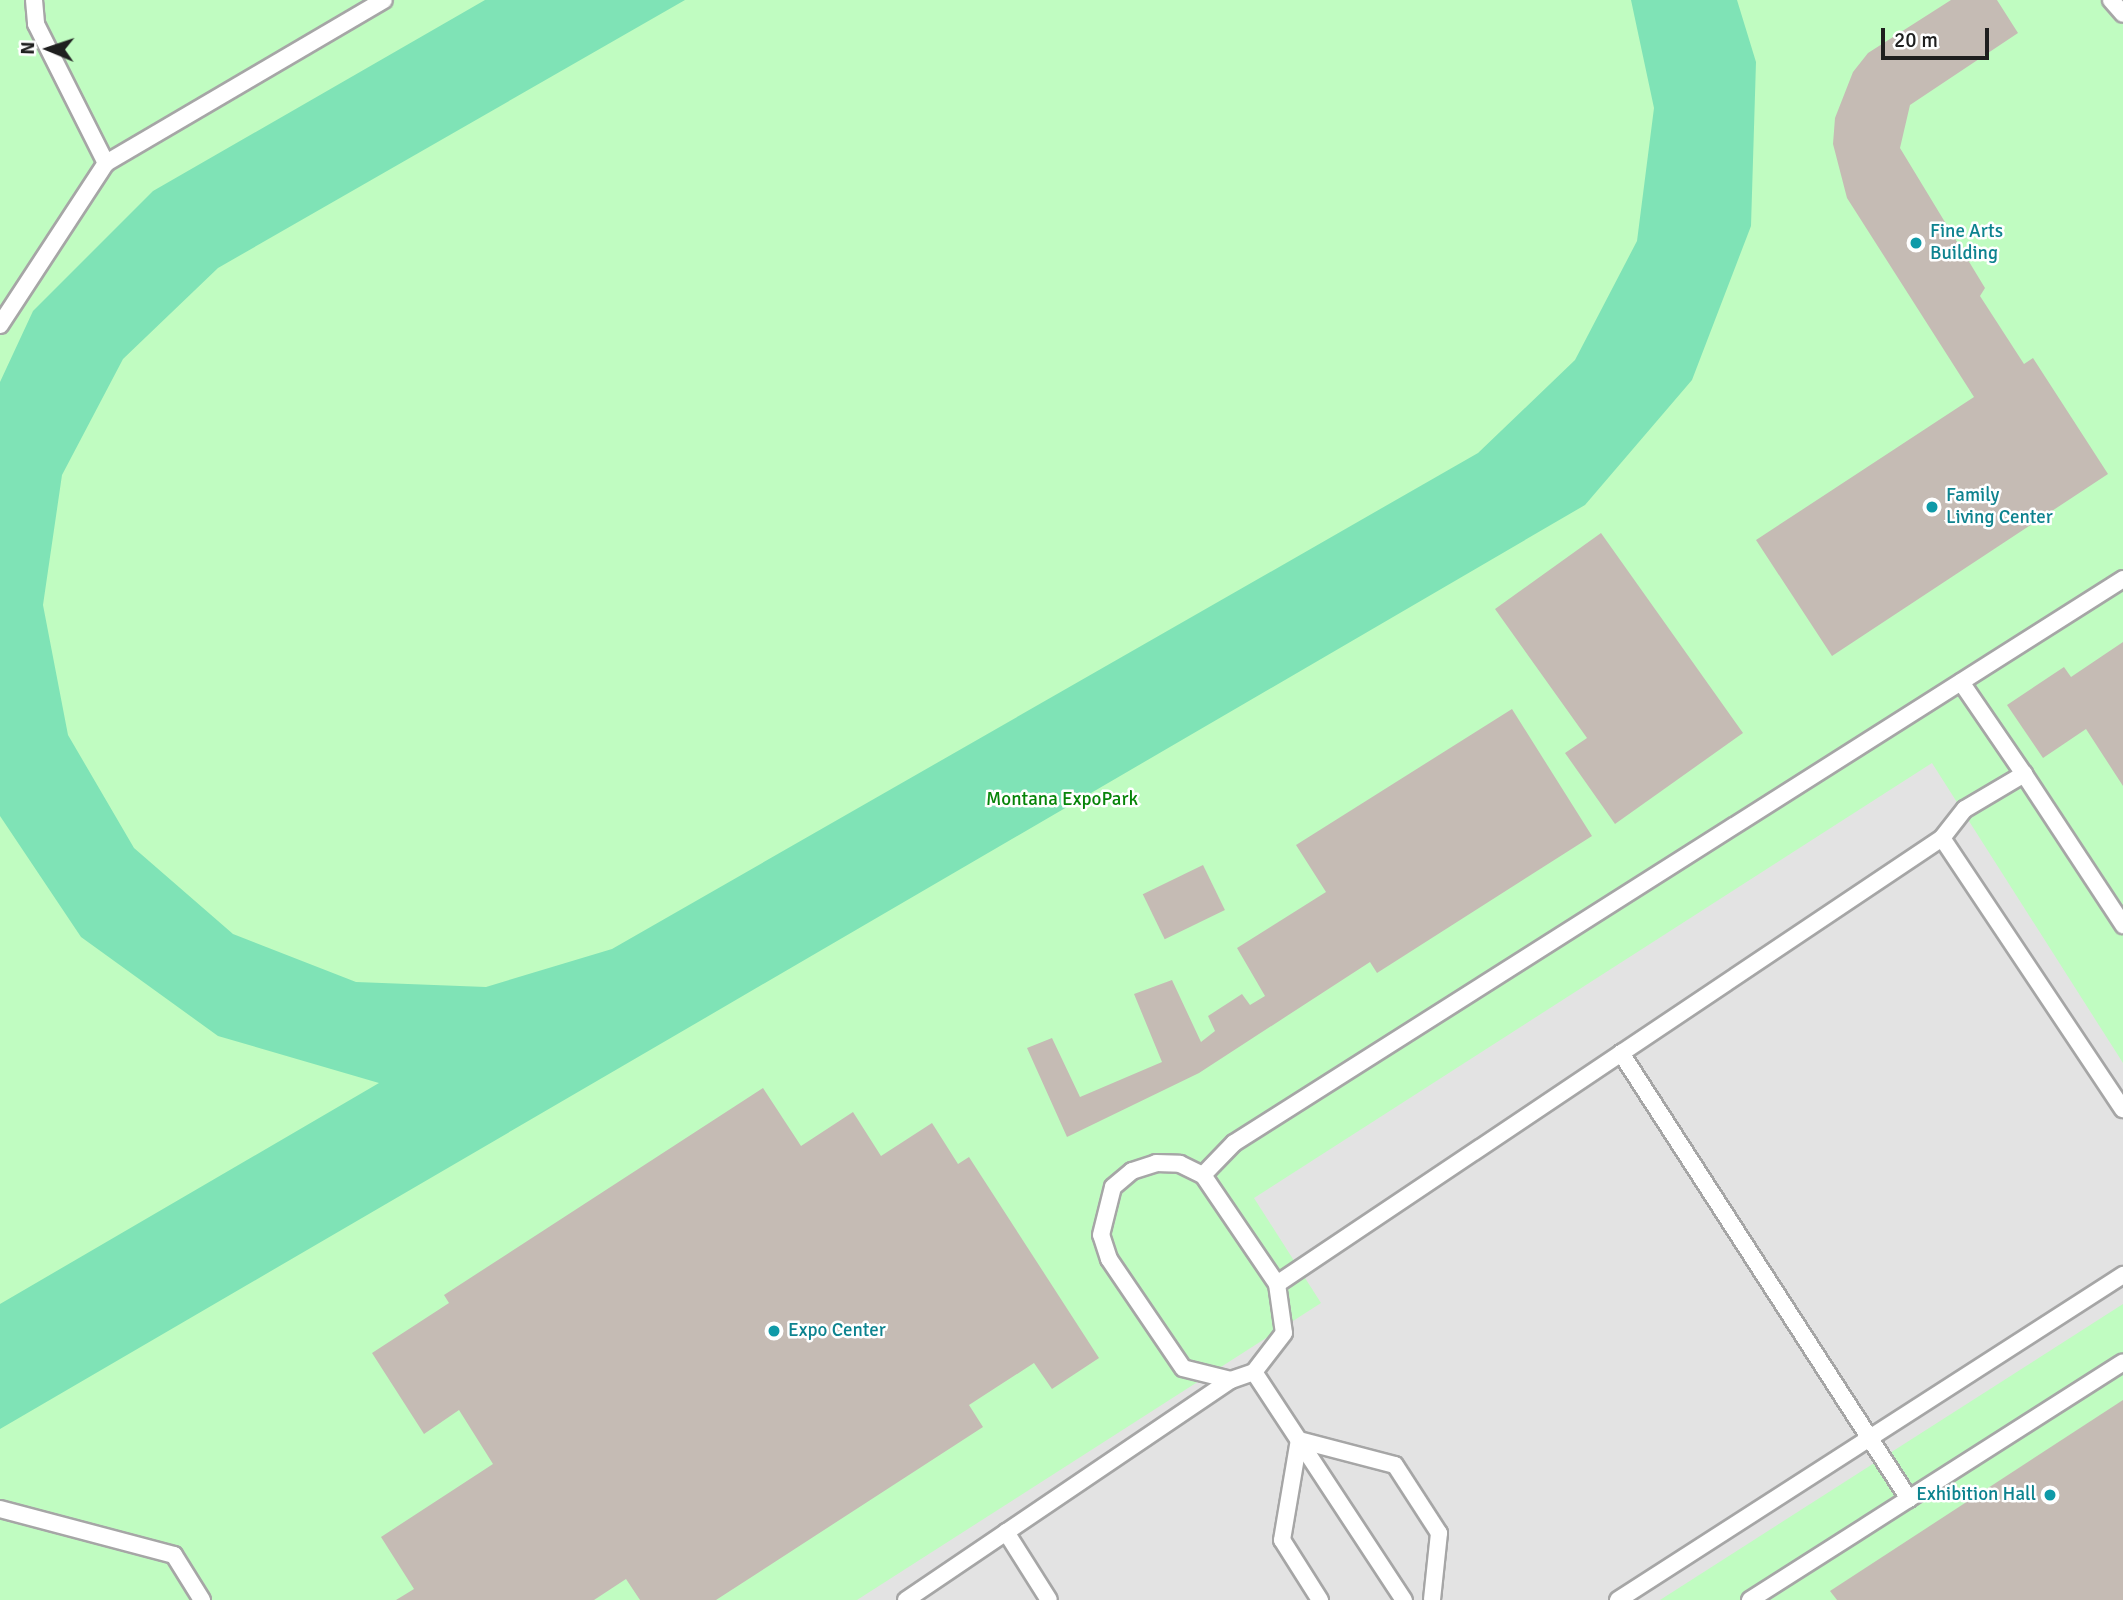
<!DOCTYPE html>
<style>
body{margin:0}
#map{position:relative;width:2123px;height:1600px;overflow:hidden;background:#f0ece5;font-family:Signika,sans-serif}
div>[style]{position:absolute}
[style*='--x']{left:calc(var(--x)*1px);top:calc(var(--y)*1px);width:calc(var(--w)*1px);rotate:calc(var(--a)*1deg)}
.park>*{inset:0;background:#c0fcc1;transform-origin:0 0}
.pitch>*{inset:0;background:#7fe3b6}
.parking>*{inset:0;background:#e3e3e3}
.building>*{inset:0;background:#c5bbb4;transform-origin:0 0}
.roads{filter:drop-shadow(2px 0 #a6a6a6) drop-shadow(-2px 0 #a6a6a6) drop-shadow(0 2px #a6a6a6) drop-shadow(0 -2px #a6a6a6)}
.service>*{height:16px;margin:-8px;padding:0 8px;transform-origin:8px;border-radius:8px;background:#fff}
.dots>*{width:19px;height:19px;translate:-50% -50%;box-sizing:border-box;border:4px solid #fff;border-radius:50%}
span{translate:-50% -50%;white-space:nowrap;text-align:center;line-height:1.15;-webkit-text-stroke:5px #fff;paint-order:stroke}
.culture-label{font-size:19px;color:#0d838f}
.left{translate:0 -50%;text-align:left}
.right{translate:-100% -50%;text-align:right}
.park-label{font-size:19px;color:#068409}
.north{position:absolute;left:14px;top:14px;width:70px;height:70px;-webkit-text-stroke:5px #fff;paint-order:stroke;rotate:272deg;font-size:19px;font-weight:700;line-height:28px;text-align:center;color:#1f1f1f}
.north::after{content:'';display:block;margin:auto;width:24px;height:32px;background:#1f1f1f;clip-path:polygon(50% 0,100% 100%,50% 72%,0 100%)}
.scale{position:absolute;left:1881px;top:28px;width:108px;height:32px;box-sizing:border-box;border:4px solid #1f1f1f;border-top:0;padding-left:9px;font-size:21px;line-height:24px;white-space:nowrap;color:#1f1f1f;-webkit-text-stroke:5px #fff;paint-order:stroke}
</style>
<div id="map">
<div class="park">
<div style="left:0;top:0;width:2123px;height:1600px"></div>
</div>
<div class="pitch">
<div style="clip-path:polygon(485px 0,685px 0,218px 268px,123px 359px,62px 475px,43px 605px,68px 735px,134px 848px,233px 934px,356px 982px,486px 987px,612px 949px,1478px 453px,1575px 360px,1637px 241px,1654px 108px,1631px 0,1737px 0,1756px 62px,1751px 226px,1692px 380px,1585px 505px,0 1429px,0 1304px,379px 1083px,218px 1036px,81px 937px,0 816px,0 382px,33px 311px,153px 191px)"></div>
</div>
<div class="parking">
<div style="clip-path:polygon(1932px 763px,2123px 1063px,2123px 1304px,1660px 1600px,857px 1600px,1321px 1303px,1254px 1198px)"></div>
</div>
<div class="building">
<div style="clip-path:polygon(1951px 0,1997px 0,2018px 33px,1910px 105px,1900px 148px,1985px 288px,1980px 296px,2024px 364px,2033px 358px,2108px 474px,1832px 656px,1756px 540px,1974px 397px,1847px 198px,1833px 144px,1835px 118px,1853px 72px,1868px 53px)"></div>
<div style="clip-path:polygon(1601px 533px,1743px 733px,1615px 824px,1565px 753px,1587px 738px,1495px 609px)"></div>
<div style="clip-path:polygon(2123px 642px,2123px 786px,2086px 729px,2043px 758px,2007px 705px,2064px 667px,2071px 677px)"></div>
<div style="clip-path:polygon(1512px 709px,1592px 836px,1377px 973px,1370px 962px,1199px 1073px,1067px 1137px,1027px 1048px,1052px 1038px,1080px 1097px,1162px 1062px,1134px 994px,1172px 980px,1201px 1042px,1215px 1031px,1208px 1016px,1242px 994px,1250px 1005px,1265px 996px,1237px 948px,1326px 892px,1296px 845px)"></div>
<div style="left:1203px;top:865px;width:50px;height:67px;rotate:64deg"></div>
<div style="clip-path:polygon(763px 1088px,801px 1146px,853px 1112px,881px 1156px,932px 1123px,958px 1164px,969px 1157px,1099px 1358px,1052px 1389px,1034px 1363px,969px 1405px,983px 1427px,716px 1600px,640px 1600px,626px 1579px,594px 1600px,396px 1600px,414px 1589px,381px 1537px,493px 1464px,459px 1410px,424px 1434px,372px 1353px,449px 1303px,444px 1295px)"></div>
<div style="clip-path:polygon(2123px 1400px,2123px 1600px,1837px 1600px,1830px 1591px)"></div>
</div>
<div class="roads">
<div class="service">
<div style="--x:34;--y:0;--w:24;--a:85"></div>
<div style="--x:36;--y:24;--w:156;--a:63.3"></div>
<div style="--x:2111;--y:0;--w:18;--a:49"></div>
<div style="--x:0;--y:325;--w:194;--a:-56.8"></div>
<div style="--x:106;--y:163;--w:322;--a:-30.4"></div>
<div style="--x:1961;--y:682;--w:112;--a:55.6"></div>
<div style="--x:1942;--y:838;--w:37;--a:-52"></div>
<div style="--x:1965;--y:809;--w:69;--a:-30.7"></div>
<div style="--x:2024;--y:774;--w:181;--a:56.7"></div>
<div style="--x:1621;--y:1053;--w:531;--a:57.15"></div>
<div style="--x:1156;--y:1163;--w:24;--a:2"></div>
<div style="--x:1180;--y:1164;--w:25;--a:26"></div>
<div style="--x:1203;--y:1175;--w:132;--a:55.8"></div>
<div style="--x:1277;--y:1284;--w:49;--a:81.9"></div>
<div style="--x:1284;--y:1333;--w:49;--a:127.6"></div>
<div style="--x:1254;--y:1372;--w:24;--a:161"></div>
<div style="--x:1231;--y:1380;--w:49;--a:-166"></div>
<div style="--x:1183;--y:1368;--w:132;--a:-124.2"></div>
<div style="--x:1109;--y:1259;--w:25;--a:-108"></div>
<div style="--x:1101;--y:1235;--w:49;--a:-76"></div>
<div style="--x:1113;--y:1187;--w:25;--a:-40"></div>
<div style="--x:1132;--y:1171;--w:25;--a:-18"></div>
<div style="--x:1203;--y:1175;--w:45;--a:-45.9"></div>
<div style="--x:1234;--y:1143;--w:1053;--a:-32.39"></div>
<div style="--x:1277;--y:1284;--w:801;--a:-33.85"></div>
<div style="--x:1942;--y:838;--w:326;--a:56.3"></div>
<div style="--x:1254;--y:1372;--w:273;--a:56.7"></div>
<div style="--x:0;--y:1509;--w:180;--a:14.8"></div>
<div style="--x:174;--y:1555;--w:53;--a:58.1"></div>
<div style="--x:1006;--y:1532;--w:80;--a:57.7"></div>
<div style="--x:906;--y:1600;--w:392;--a:-34.1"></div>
<div style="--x:1320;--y:1600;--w:71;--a:-122.3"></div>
<div style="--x:1282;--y:1540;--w:101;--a:-80.4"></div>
<div style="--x:1299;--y:1440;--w:99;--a:14.6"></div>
<div style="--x:1395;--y:1465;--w:81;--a:57.1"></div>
<div style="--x:1439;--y:1533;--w:67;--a:96"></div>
<div style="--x:1618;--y:1600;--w:601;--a:-32.76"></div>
<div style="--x:1750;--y:1600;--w:442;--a:-32.5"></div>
</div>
</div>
<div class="dots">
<div style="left:1916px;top:243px;background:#0f9aa8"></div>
<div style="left:1932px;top:507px;background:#0f9aa8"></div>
<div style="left:774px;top:1331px;background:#0f9aa8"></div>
<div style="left:2050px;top:1495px;background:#0f9aa8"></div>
</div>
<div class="culture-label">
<span class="left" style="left:1930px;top:243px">Fine Arts<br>Building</span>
<span class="left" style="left:1946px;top:507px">Family<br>Living Center</span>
<span class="left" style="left:788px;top:1331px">Expo Center</span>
<span class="right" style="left:2036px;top:1495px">Exhibition Hall</span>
</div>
<div class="park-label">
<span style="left:1062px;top:800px">Montana ExpoPark</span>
</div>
<div class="north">N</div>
<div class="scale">20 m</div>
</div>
